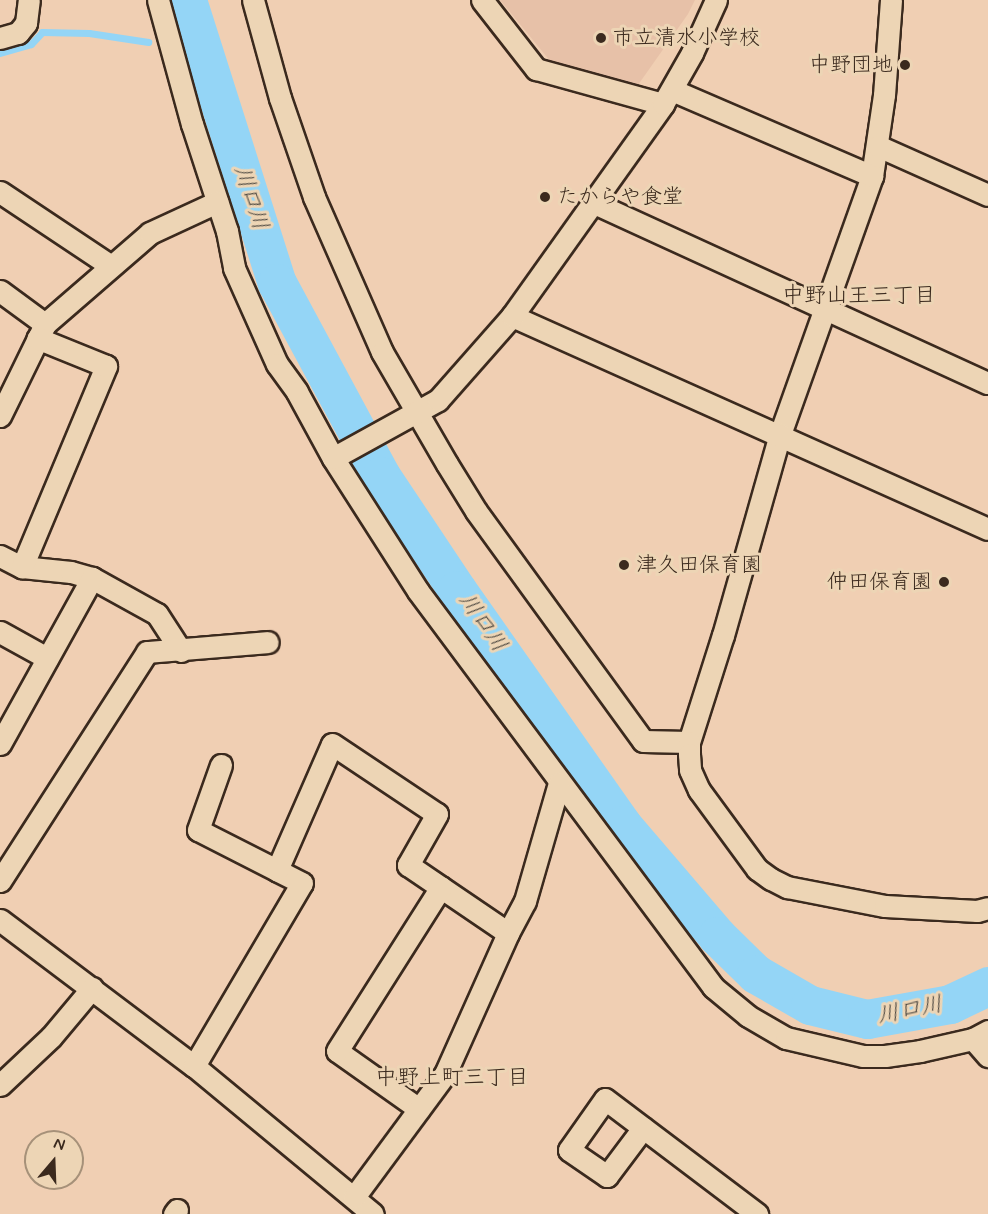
<!DOCTYPE html>
<meta charset="utf-8">
<style>
body{margin:0}
#map{position:relative;width:988px;height:1214px;overflow:hidden;background:#f0cfb3;font-family:Mynerve,"Klee One",sans-serif}
div>[style]{position:absolute}
[style*='--x']{left:calc(var(--x)*1px);top:calc(var(--y)*1px);width:calc(var(--w)*1px);rotate:calc(var(--a)*1deg)}
.built>*{inset:0;background:#e7c1a8}
.stream>*{height:7px;margin:-3.5px;padding:0 3.5px;transform-origin:3.5px;border-radius:3.5px;background:#94d5f6}
.river>*{height:39px;margin:-19.5px;padding:0 19.5px;transform-origin:19.5px;border-radius:19.5px;background:#94d5f6}
.roads{filter:drop-shadow(2px 0 #3b2a1e) drop-shadow(-2px 0 #3b2a1e) drop-shadow(0 2px #3b2a1e) drop-shadow(0 -2px #3b2a1e)}
.minor>*{height:21px;margin:-10.5px;padding:0 10.5px;transform-origin:10.5px;border-radius:10.5px;background:#edd5b5}
.dots>*{width:16px;height:16px;translate:-50% -50%;box-sizing:border-box;border:3px solid #edd5b5;border-radius:50%}
span{translate:-50% -50%;white-space:nowrap;text-align:center;line-height:1.15;-webkit-text-stroke:6px #edd5b5;paint-order:stroke}
.poi-label{font-size:21px;color:#3b2a1e}
.left{translate:0 -50%;text-align:left}
.right{translate:-100% -50%;text-align:right}
.water-label{font-size:22px;color:#48443e;font-style:italic}
.neighbourhood-label{font-size:22px;color:#3b2a1e}
.north{position:absolute;left:24px;top:1130px;width:60px;height:60px;box-sizing:border-box;background:#edd5b5;border:2px solid #a69179;border-radius:50%;rotate:19deg;font-size:16px;font-weight:700;line-height:24px;text-align:center;color:#3b2a1e}
.north::after{content:'';display:block;margin:auto;width:21px;height:27px;background:#3b2a1e;clip-path:polygon(50% 0,100% 100%,50% 72%,0 100%)}
</style>
<div id="map">
<div class="built">
<div style="clip-path:polygon(500px 0,695px 0,688px 14px,638px 85px,551px 62px)"></div>
</div>
<div class="stream">
<div style="--x:0;--y:53;--w:32;--a:-16"></div>
<div style="--x:31;--y:44;--w:16;--a:-47"></div>
<div style="--x:42;--y:32;--w:47;--a:1.2"></div>
<div style="--x:89;--y:33;--w:60;--a:8.7"></div>
</div>
<div class="river">
<div style="--x:187;--y:0;--w:297;--a:72.4"></div>
<div style="--x:277;--y:283;--w:219;--a:61.7"></div>
<div style="--x:381;--y:476;--w:137;--a:56.3"></div>
<div style="--x:457;--y:590;--w:287;--a:54.9"></div>
<div style="--x:622;--y:825;--w:146;--a:49.4"></div>
<div style="--x:717;--y:936;--w:54;--a:44.3"></div>
<div style="--x:756;--y:974;--w:62;--a:29.9"></div>
<div style="--x:810;--y:1005;--w:59;--a:13.8"></div>
<div style="--x:867;--y:1019;--w:84;--a:-10.2"></div>
<div style="--x:950;--y:1004;--w:42;--a:-25.3"></div>
</div>
<div class="roads">
<div class="minor">
<div style="--x:158;--y:0;--w:129;--a:74.7"></div>
<div style="--x:192;--y:124;--w:113;--a:71.9"></div>
<div style="--x:227;--y:231;--w:38;--a:79"></div>
<div style="--x:234;--y:268;--w:105;--a:65.9"></div>
<div style="--x:277;--y:364;--w:34;--a:54"></div>
<div style="--x:297;--y:392;--w:75;--a:61.4"></div>
<div style="--x:333;--y:458;--w:158;--a:57.4"></div>
<div style="--x:418;--y:591;--w:494;--a:53.3"></div>
<div style="--x:713;--y:987;--w:45;--a:39.6"></div>
<div style="--x:748;--y:1016;--w:44;--a:30.1"></div>
<div style="--x:786;--y:1038;--w:79;--a:13.2"></div>
<div style="--x:863;--y:1056;--w:22;--a:0"></div>
<div style="--x:885;--y:1056;--w:35;--a:-8"></div>
<div style="--x:920;--y:1051;--w:54;--a:-12.8"></div>
<div style="--x:973;--y:1039;--w:17;--a:-28"></div>
<div style="--x:253;--y:0;--w:102;--a:74.6"></div>
<div style="--x:280;--y:98;--w:105;--a:71"></div>
<div style="--x:314;--y:197;--w:169;--a:66.3"></div>
<div style="--x:382;--y:352;--w:129;--a:59.9"></div>
<div style="--x:447;--y:464;--w:55;--a:58.3"></div>
<div style="--x:476;--y:511;--w:284;--a:54"></div>
<div style="--x:643;--y:741;--w:46;--a:1.2"></div>
<div style="--x:482;--y:0;--w:88;--a:52"></div>
<div style="--x:536;--y:69;--w:132;--a:15.4"></div>
<div style="--x:891;--y:0;--w:95;--a:94.2"></div>
<div style="--x:884;--y:95;--w:82;--a:98.4"></div>
<div style="--x:872;--y:176;--w:274;--a:109.6"></div>
<div style="--x:780;--y:434;--w:209;--a:105.8"></div>
<div style="--x:723;--y:635;--w:112;--a:107.6"></div>
<div style="--x:689;--y:742;--w:12;--a:90"></div>
<div style="--x:689;--y:754;--w:16;--a:86"></div>
<div style="--x:690;--y:770;--w:22;--a:66"></div>
<div style="--x:699;--y:790;--w:98;--a:53.7"></div>
<div style="--x:757;--y:869;--w:17;--a:36"></div>
<div style="--x:771;--y:879;--w:18;--a:27"></div>
<div style="--x:787;--y:887;--w:100;--a:11"></div>
<div style="--x:885;--y:906;--w:92;--a:3.1"></div>
<div style="--x:977;--y:911;--w:11;--a:-15"></div>
<div style="--x:0;--y:38;--w:19;--a:-16"></div>
<div style="--x:18;--y:33;--w:13;--a:-51"></div>
<div style="--x:26;--y:23;--w:23;--a:-83"></div>
<div style="--x:672;--y:90;--w:218;--a:23.3"></div>
<div style="--x:878;--y:146;--w:120;--a:24"></div>
<div style="--x:0;--y:192;--w:133;--a:33.7"></div>
<div style="--x:592;--y:202;--w:435;--a:24.6"></div>
<div style="--x:0;--y:291;--w:56;--a:36.3"></div>
<div style="--x:512;--y:316;--w:521;--a:24.11"></div>
<div style="--x:0;--y:416;--w:102;--a:-63.9"></div>
<div style="--x:45;--y:324;--w:139;--a:-40.9"></div>
<div style="--x:150;--y:233;--w:74;--a:-24.8"></div>
<div style="--x:333;--y:458;--w:120;--a:-28.9"></div>
<div style="--x:438;--y:400;--w:112;--a:-48.6"></div>
<div style="--x:512;--y:316;--w:260;--a:-54.5"></div>
<div style="--x:663;--y:104;--w:59;--a:-60.4"></div>
<div style="--x:692;--y:53;--w:58;--a:-65.6"></div>
<div style="--x:0;--y:556;--w:25;--a:27"></div>
<div style="--x:22;--y:567;--w:49;--a:5.8"></div>
<div style="--x:71;--y:572;--w:22;--a:16"></div>
<div style="--x:92;--y:578;--w:74;--a:29"></div>
<div style="--x:157;--y:614;--w:44;--a:57"></div>
<div style="--x:22;--y:567;--w:218;--a:-67.3"></div>
<div style="--x:106;--y:366;--w:74;--a:-157.9"></div>
<div style="--x:0;--y:632;--w:54;--a:29"></div>
<div style="--x:0;--y:744;--w:190;--a:-61"></div>
<div style="--x:221;--y:765;--w:69;--a:109.5"></div>
<div style="--x:198;--y:830;--w:89;--a:26.9"></div>
<div style="--x:0;--y:881;--w:272;--a:-57.3"></div>
<div style="--x:147;--y:652;--w:121;--a:-4.7"></div>
<div style="--x:0;--y:920;--w:243;--a:37"></div>
<div style="--x:194;--y:1066;--w:232;--a:39.6"></div>
<div style="--x:973;--y:1039;--w:23;--a:49"></div>
<div style="--x:194;--y:1066;--w:212;--a:-59.5"></div>
<div style="--x:302;--y:883;--w:28;--a:-153"></div>
<div style="--x:277;--y:870;--w:137;--a:-66.4"></div>
<div style="--x:332;--y:744;--w:126;--a:33.7"></div>
<div style="--x:437;--y:814;--w:59;--a:119.6"></div>
<div style="--x:408;--y:865;--w:121;--a:34.2"></div>
<div style="--x:0;--y:1085;--w:70;--a:-43.3"></div>
<div style="--x:51;--y:1037;--w:64;--a:-50.1"></div>
<div style="--x:419;--y:1109;--w:100;--a:-144.7"></div>
<div style="--x:337;--y:1051;--w:194;--a:-57.6"></div>
<div style="--x:643;--y:1128;--w:60;--a:126.9"></div>
<div style="--x:607;--y:1176;--w:46;--a:-145.6"></div>
<div style="--x:569;--y:1150;--w:62;--a:-54.8"></div>
<div style="--x:605;--y:1099;--w:191;--a:37.1"></div>
<div style="--x:354;--y:1197;--w:153;--a:-53.5"></div>
<div style="--x:445;--y:1074;--w:154;--a:-65.9"></div>
<div style="--x:508;--y:933;--w:36;--a:-62"></div>
<div style="--x:525;--y:901;--w:123;--a:-73.9"></div>
<div style="--x:174;--y:1214;--w:5;--a:-53"></div>
</div>
</div>
<div class="dots">
<div style="left:601px;top:38px;background:#3b2a1e"></div>
<div style="left:905px;top:65px;background:#3b2a1e"></div>
<div style="left:545px;top:197px;background:#3b2a1e"></div>
<div style="left:624px;top:565px;background:#3b2a1e"></div>
<div style="left:944px;top:582px;background:#3b2a1e"></div>
</div>
<div class="poi-label">
<span class="left" style="left:613px;top:38px">市立清水小学校</span>
<span class="right" style="left:893px;top:65px">中野団地</span>
<span class="left" style="left:557px;top:197px">たからや食堂</span>
<span class="left" style="left:636px;top:565px">津久田保育園</span>
<span class="right" style="left:932px;top:582px">仲田保育園</span>
</div>
<div class="water-label">
<span style="left:250px;top:198px;rotate:72deg">川口川</span>
<span style="left:482px;top:623px;rotate:55deg">川口川</span>
<span style="left:910px;top:1011px;rotate:-11deg">川口川</span>
</div>
<div class="neighbourhood-label">
<span style="left:859px;top:297px">中野山王三丁目</span>
<span style="left:452px;top:1079px">中野上町三丁目</span>
</div>
<div class="north">N</div>
</div>
